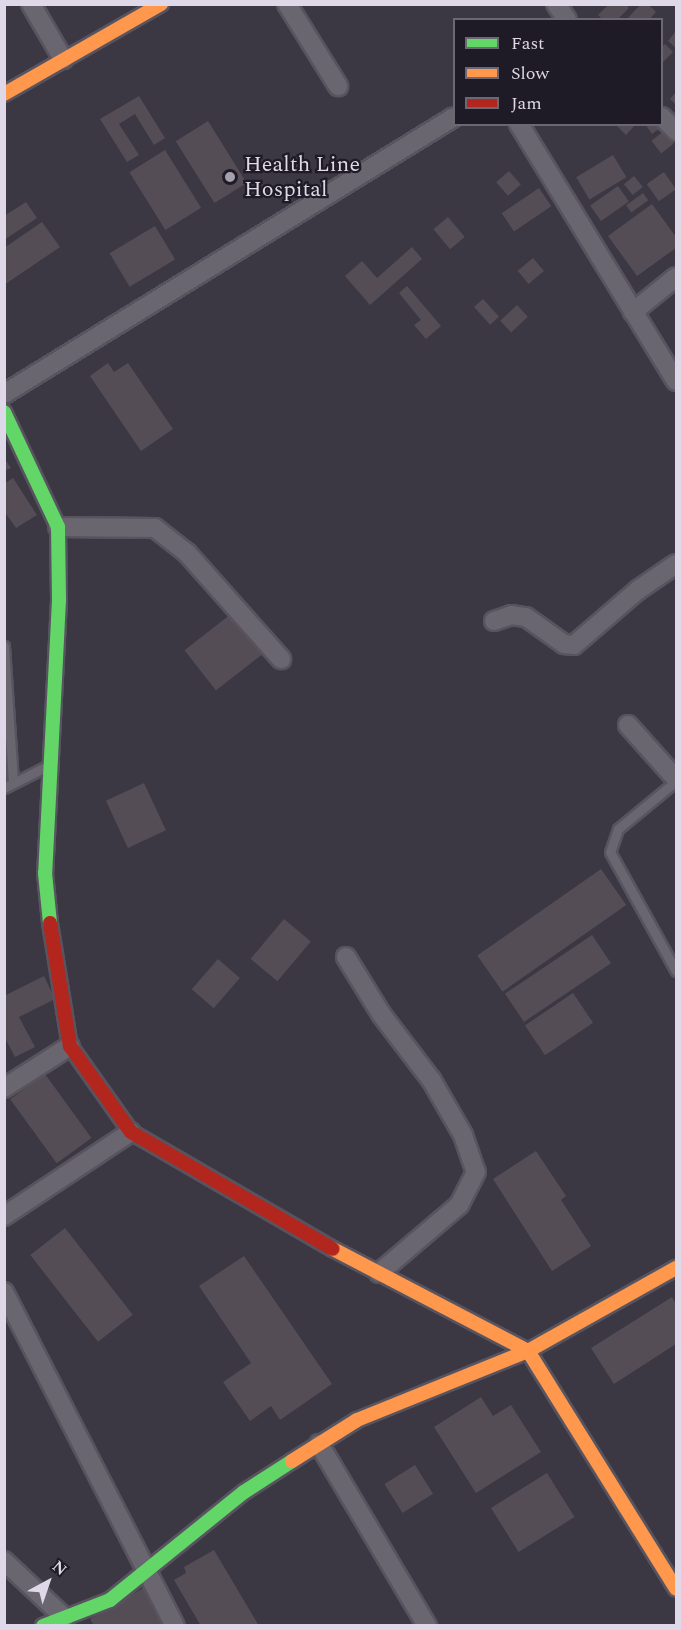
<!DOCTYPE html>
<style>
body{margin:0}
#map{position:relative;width:681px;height:1630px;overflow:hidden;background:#3b3743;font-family:Spectral,serif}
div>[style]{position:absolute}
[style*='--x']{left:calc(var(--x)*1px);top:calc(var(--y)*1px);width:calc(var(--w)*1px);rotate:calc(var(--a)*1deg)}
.building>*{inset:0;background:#554d56;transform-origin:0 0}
.roads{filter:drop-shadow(2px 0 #57545f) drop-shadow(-2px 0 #57545f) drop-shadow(0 2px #57545f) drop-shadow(0 -2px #57545f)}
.lane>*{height:9px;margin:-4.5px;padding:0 4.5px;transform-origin:4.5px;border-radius:4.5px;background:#6a6670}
.street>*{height:18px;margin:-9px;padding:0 9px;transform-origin:9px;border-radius:9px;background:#6a6670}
.fast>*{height:14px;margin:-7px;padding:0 7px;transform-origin:7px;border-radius:7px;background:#63d668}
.slow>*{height:14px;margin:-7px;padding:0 7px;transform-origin:7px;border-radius:7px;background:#ff974d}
.jam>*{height:14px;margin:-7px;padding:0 7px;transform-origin:7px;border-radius:7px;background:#b3261e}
.dots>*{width:16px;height:16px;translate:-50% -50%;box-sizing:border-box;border:3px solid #1f1b26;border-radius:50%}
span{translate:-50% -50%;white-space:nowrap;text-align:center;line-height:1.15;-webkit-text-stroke:4.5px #1f1b26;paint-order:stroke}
.poi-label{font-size:22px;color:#ded8e8}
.left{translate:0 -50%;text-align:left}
.frame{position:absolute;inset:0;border:6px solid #ded8e8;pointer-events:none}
.legend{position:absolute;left:453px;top:18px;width:210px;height:108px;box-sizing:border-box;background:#1f1b26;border:2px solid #6b6774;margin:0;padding:8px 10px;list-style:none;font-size:18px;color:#ded8e8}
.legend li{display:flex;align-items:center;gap:12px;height:30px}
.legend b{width:30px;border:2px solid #6b6774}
.north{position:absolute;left:18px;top:1552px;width:60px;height:60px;-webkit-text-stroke:4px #1f1b26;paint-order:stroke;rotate:40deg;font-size:16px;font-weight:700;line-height:24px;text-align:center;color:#ded8e8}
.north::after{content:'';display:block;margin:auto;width:21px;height:27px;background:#ded8e8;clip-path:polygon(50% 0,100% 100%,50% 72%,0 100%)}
</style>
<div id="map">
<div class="building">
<div style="clip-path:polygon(609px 4px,626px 4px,629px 8px,617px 20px,603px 20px,598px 15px)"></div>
<div style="clip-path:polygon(641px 4px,648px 4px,656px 12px,649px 20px,626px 20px)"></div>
<div style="clip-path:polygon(676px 31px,676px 48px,668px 41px)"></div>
<div style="clip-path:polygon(665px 44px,673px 52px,662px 63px,662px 47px)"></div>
<div style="clip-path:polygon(676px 92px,676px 105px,670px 99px)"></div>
<div style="clip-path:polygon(139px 96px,165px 138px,154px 145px,135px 114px,119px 124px,139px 155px,127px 162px,100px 119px)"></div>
<div style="left:208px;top:121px;width:73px;height:38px;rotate:58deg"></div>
<div style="clip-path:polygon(615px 124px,636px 124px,626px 135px)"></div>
<div style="clip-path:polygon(645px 124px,657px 124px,660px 128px,652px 134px)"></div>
<div style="left:664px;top:131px;width:16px;height:16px;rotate:52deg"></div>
<div style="left:165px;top:150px;width:68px;height:42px;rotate:58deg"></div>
<div style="left:613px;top:155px;width:26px;height:43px;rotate:59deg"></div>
<div style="left:509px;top:171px;width:18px;height:17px;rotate:49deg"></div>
<div style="left:664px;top:172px;width:21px;height:21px;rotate:55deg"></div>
<div style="left:634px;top:176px;width:14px;height:13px;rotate:51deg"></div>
<div style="left:618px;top:186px;width:19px;height:34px;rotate:55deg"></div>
<div style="left:539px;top:188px;width:22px;height:45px;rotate:56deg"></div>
<div style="left:643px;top:193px;width:9px;height:21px;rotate:54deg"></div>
<div style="clip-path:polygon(26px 202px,37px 218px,4px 240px,4px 216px)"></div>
<div style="clip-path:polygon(652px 204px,676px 237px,676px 248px,637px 276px,608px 236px)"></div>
<div style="left:448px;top:217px;width:26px;height:19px;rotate:50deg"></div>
<div style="clip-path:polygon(42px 222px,60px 247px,4px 285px,4px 248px)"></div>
<div style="left:155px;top:226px;width:39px;height:53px;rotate:59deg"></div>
<div style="clip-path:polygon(412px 247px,422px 259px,370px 305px,345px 276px,362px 261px,377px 278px)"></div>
<div style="left:533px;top:258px;width:17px;height:20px;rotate:50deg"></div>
<div style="clip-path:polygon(407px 286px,441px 326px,426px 339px,414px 325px,421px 320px,399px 293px)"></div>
<div style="left:483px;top:299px;width:24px;height:12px;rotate:48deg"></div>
<div style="left:517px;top:305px;width:16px;height:23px;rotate:47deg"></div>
<div style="clip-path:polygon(108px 363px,114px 372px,128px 363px,173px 429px,141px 451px,90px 376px)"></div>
<div style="clip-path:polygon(4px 458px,11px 468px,4px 471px)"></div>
<div style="clip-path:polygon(13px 478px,37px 515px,16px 528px,4px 511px,4px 484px)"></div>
<div style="left:231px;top:614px;width:51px;height:59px;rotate:52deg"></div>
<div style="left:144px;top:783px;width:52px;height:42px;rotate:65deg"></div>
<div style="left:601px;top:869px;width:44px;height:151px;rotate:55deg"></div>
<div style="left:284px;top:919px;width:35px;height:52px;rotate:40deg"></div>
<div style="left:592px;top:935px;width:34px;height:105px;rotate:56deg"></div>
<div style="left:218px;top:959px;width:29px;height:40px;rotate:41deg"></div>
<div style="clip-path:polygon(44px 976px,55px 999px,19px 1017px,35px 1047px,15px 1057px,4px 1036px,4px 996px)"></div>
<div style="left:573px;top:993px;width:36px;height:58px;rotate:56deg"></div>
<div style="left:45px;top:1074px;width:79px;height:43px;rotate:54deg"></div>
<div style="clip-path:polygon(536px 1151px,566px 1196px,561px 1200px,591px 1246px,552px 1271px,493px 1179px)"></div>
<div style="left:65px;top:1228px;width:110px;height:44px;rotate:52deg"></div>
<div style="clip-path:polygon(244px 1256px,332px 1384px,280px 1420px,271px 1406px,250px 1421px,223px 1382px,251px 1363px,199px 1286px)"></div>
<div style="clip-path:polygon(672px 1297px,676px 1304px,676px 1344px,614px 1384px,591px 1348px)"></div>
<div style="clip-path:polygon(481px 1397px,493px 1416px,511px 1405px,541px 1452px,476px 1493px,434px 1427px)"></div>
<div style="left:415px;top:1465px;width:34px;height:36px;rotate:58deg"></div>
<div style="left:547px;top:1473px;width:52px;height:66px;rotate:58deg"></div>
<div style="clip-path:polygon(214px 1550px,259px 1626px,201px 1626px,174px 1580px,186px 1573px,184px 1567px)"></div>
<div style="clip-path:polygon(145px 1587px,168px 1626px,94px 1626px,90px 1619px)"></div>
</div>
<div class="roads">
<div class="lane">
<div style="--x:4;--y:646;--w:135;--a:86.2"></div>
<div style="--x:676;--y:781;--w:75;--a:140.4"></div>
<div style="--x:618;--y:829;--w:24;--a:109"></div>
<div style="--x:610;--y:852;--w:136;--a:61"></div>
<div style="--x:4;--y:788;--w:48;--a:-27.1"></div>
</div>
<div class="street">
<div style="--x:31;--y:4;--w:64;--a:59.8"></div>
<div style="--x:287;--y:4;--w:97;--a:58.1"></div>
<div style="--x:556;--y:4;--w:19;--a:55"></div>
<div style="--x:662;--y:117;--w:20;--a:45"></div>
<div style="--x:519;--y:124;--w:301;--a:58.6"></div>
<div style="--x:633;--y:312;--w:55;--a:-39.1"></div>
<div style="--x:4;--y:394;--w:528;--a:-31.61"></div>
<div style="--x:58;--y:527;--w:97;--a:0.6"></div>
<div style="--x:155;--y:528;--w:41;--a:38"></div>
<div style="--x:187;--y:553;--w:142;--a:48.4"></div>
<div style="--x:494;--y:621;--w:18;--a:-19"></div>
<div style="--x:511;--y:615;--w:15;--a:8"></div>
<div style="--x:526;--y:617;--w:47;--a:35.4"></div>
<div style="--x:564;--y:644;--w:10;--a:6"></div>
<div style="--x:574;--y:645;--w:84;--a:-40.7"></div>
<div style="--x:638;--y:590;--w:46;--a:-34.4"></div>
<div style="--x:628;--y:725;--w:72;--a:48.4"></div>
<div style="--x:346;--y:957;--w:67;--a:58.4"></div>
<div style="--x:381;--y:1014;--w:84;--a:52.7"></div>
<div style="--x:432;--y:1081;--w:62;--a:60.1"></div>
<div style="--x:463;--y:1135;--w:39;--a:71"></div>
<div style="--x:476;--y:1172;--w:37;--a:117"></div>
<div style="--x:459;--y:1205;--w:105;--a:139.6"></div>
<div style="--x:4;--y:1088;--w:78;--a:-32.5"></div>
<div style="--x:4;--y:1216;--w:152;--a:-33.5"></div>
<div style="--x:4;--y:1292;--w:375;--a:62.9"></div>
<div style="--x:319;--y:1444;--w:212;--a:59.3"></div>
<div style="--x:4;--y:1561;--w:83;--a:43.1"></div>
</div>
<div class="fast">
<div style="--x:4;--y:412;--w:127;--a:64.8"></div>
<div style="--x:58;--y:527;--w:73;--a:89.2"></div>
<div style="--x:59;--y:600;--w:273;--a:92.9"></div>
<div style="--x:45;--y:873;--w:50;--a:84.3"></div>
<div style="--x:43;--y:1626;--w:72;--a:-21.2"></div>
<div style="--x:110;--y:1600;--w:172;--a:-38.9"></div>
<div style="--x:244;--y:1492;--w:57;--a:-32.9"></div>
</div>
<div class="slow">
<div style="--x:4;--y:94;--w:181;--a:-29.8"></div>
<div style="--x:333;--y:1249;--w:220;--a:27.6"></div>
<div style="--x:528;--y:1351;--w:280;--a:58.1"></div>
<div style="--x:292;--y:1461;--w:77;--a:-32.2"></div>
<div style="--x:357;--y:1420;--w:184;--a:-22"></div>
<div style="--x:528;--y:1351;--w:170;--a:-29.3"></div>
</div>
<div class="jam">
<div style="--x:50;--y:923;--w:125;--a:80.8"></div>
<div style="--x:70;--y:1046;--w:105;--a:54.7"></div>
<div style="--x:131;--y:1132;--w:233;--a:30.1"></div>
</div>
</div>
<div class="dots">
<div style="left:230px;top:177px;background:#a5a0ae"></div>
</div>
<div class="poi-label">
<span class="left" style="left:244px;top:177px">Health Line<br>Hospital</span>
</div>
<div class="frame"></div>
<ul class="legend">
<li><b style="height:8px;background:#63d668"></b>Fast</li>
<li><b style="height:8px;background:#ff974d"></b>Slow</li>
<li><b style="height:8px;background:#b3261e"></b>Jam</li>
</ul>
<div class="north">N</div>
</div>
